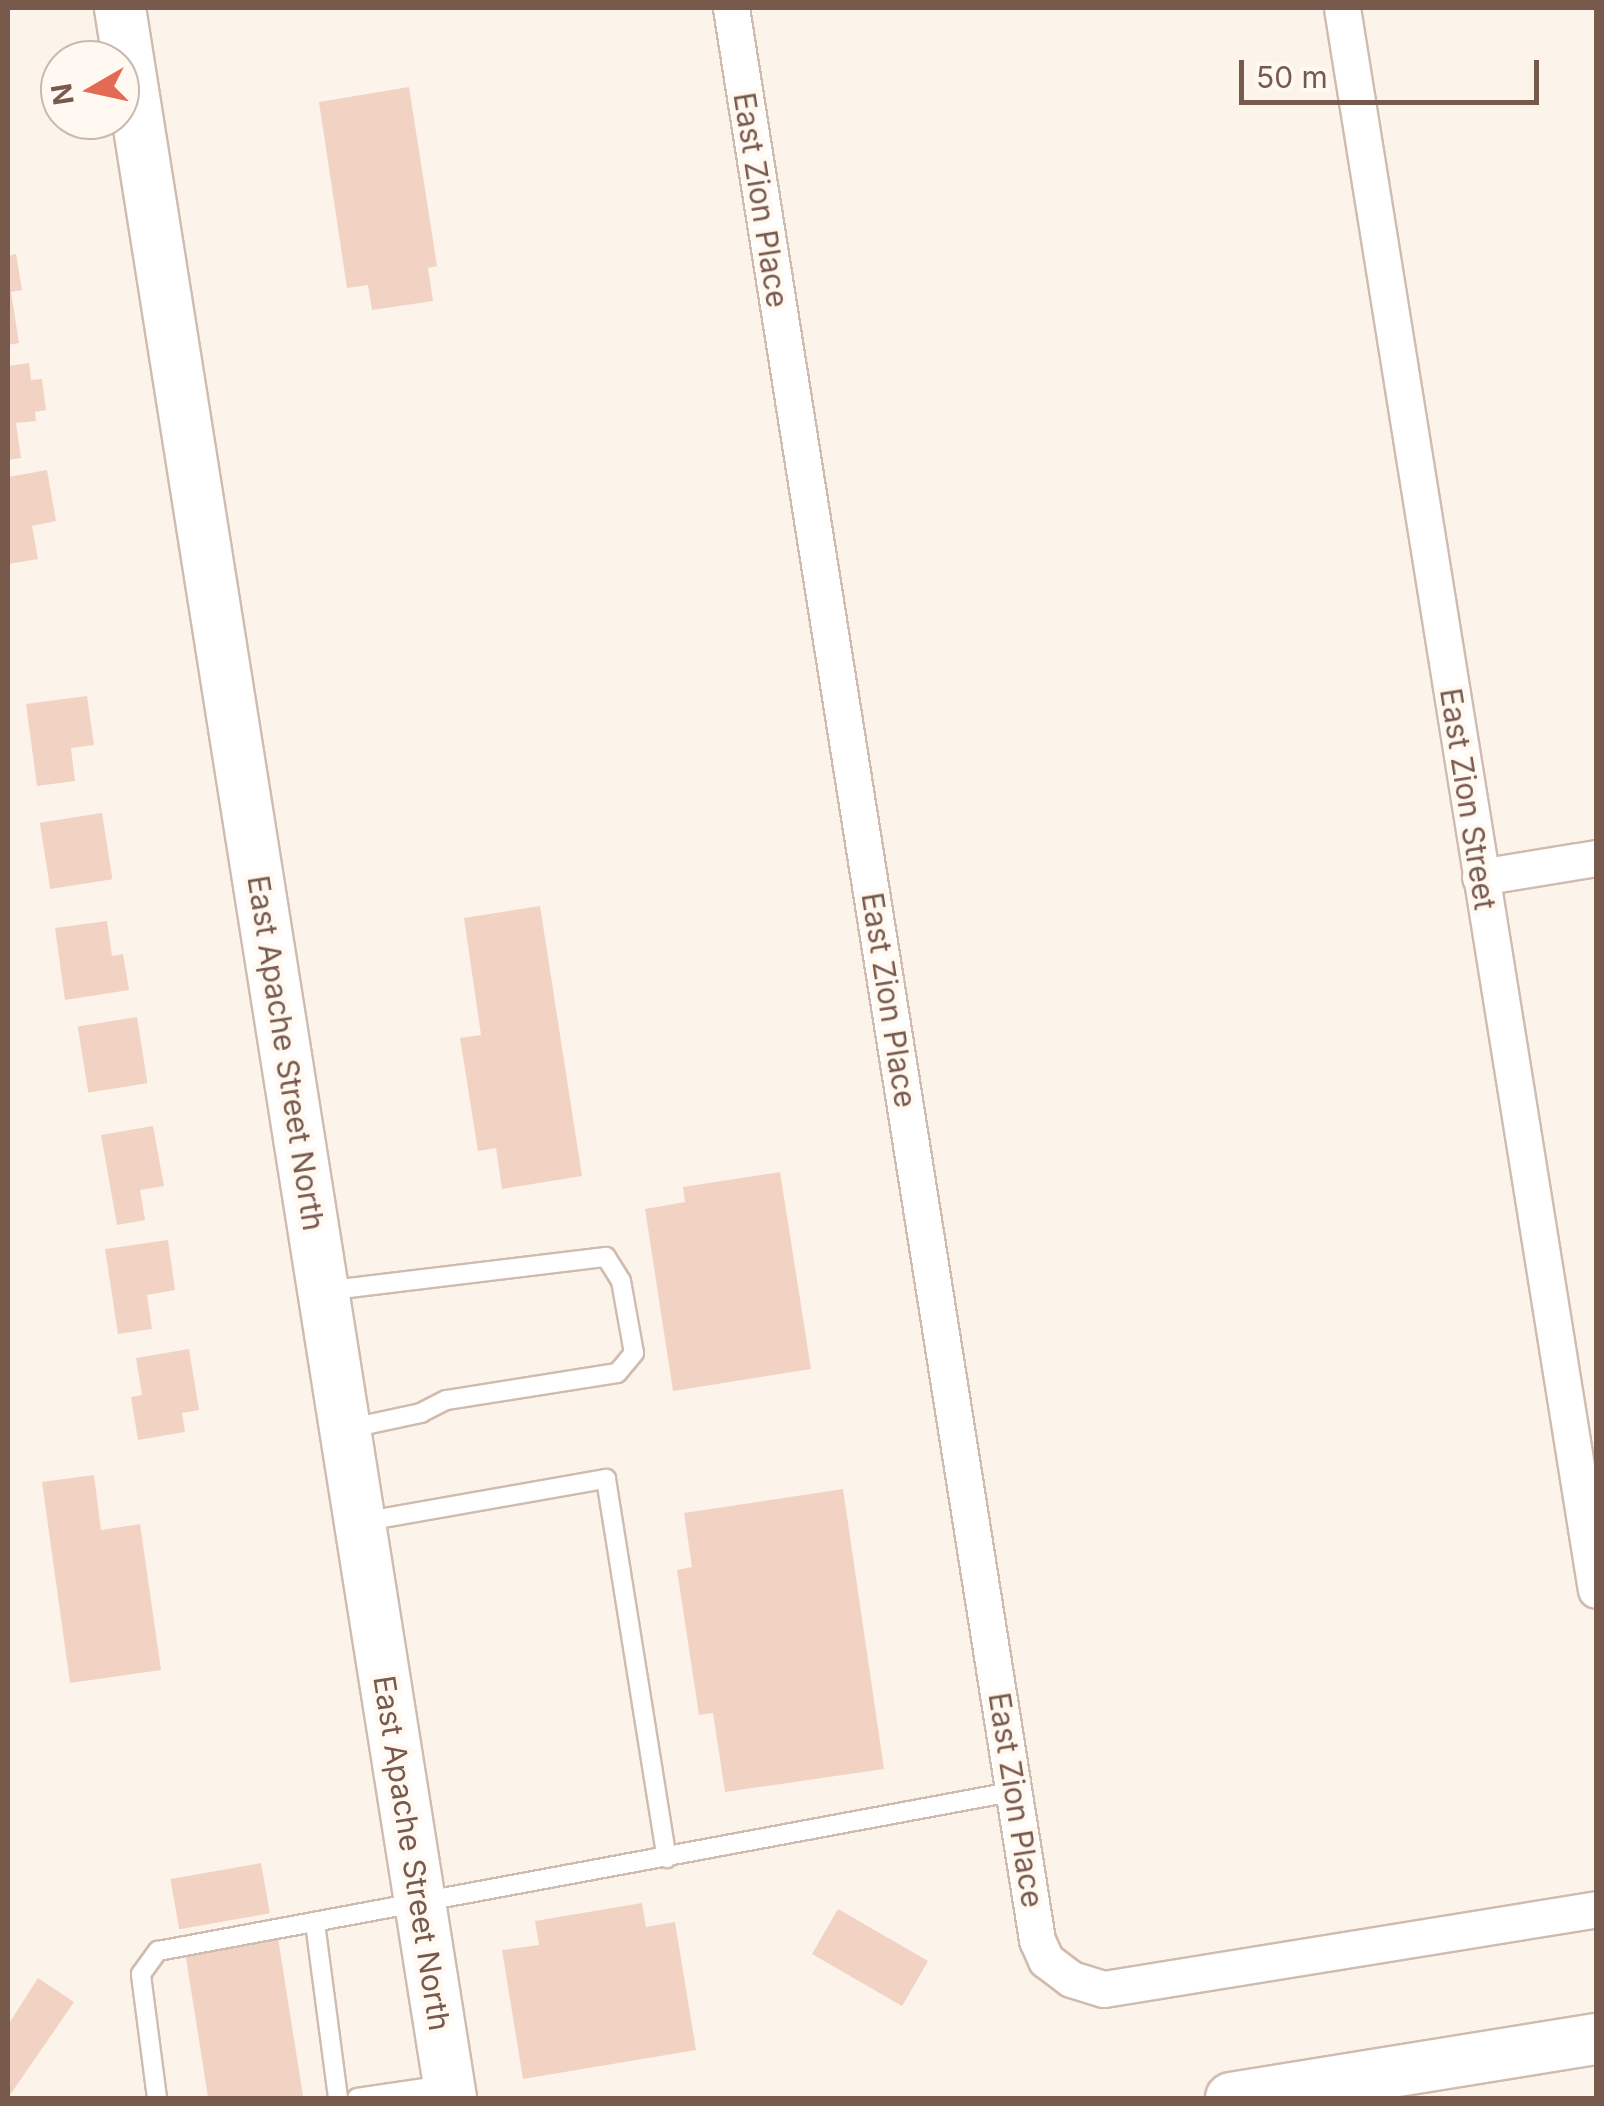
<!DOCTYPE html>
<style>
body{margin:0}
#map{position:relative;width:1604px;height:2106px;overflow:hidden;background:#fcf4eb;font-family:Inter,sans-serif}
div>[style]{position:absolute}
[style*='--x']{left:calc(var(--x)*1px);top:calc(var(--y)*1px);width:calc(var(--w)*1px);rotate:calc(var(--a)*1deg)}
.building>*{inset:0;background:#f2d2c3;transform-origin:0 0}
.roads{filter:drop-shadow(2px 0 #cfbcaf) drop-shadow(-2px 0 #cfbcaf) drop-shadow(0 2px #cfbcaf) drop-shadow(0 -2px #cfbcaf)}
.service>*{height:18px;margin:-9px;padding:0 9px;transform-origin:9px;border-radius:9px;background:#fff}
.minor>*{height:35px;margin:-17.5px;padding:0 17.5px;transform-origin:17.5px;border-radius:17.5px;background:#fff}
.secondary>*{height:50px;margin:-25px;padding:0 25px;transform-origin:25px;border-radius:25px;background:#fff}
span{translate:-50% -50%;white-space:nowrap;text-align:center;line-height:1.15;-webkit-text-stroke:9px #fff9f2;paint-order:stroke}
.street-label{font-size:30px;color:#785a4d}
.frame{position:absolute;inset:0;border:10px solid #785a4d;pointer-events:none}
.north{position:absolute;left:40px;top:40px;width:100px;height:100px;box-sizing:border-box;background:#fff9f2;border:2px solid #c9b9b0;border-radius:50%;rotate:261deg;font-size:28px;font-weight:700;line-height:40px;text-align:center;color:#785a4d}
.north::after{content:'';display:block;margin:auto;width:35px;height:45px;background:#e36a53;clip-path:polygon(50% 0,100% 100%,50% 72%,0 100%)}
.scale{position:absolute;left:1239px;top:60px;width:300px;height:45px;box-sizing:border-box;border:5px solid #785a4d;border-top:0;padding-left:12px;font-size:30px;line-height:35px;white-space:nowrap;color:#785a4d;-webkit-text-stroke:8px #fff9f2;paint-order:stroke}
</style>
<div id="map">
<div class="building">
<div style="clip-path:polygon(409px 87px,437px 266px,428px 268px,433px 301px,372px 310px,368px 285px,347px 288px,319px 102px)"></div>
<div style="clip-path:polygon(16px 254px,22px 290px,11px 292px,19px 343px,8px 345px,8px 256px)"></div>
<div style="clip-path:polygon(29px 363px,31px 380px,42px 379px,46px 410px,35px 412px,36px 421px,16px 423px,21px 458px,8px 460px,8px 366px)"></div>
<div style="clip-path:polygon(47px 470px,56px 521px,32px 526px,38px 559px,8px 564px,8px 477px)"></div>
<div style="clip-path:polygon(87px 696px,94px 745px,71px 748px,75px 781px,37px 786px,26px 704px)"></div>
<div style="left:102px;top:813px;width:67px;height:63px;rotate:81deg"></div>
<div style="clip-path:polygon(540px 906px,582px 1176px,502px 1189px,496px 1148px,478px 1151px,460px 1038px,481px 1035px,464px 918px)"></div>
<div style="clip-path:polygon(107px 921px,112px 956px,123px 954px,129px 990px,65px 1000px,55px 928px)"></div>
<div style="left:137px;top:1017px;width:67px;height:60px;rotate:81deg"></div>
<div style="clip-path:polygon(153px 1126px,164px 1186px,140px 1190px,145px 1220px,117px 1225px,101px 1135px)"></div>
<div style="clip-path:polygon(780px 1172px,811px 1369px,673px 1391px,645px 1209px,685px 1202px,683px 1187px)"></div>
<div style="clip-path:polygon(168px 1240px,175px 1290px,147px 1295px,152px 1329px,118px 1334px,105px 1249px)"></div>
<div style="clip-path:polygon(189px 1349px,199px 1410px,182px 1413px,185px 1432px,138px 1440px,131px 1397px,142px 1395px,136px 1358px)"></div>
<div style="clip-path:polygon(94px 1475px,101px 1530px,140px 1524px,161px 1670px,70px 1683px,42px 1482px)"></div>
<div style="clip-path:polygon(843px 1489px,884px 1769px,725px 1792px,713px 1713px,699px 1715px,677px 1570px,692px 1567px,684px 1513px)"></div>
<div style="left:261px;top:1863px;width:51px;height:92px;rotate:80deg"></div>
<div style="clip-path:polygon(642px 1903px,646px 1927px,675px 1922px,696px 2050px,523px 2079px,502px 1950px,539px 1945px,535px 1921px)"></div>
<div style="left:838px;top:1909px;width:104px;height:52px;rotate:30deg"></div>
<div style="left:278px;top:1938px;width:162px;height:94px;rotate:81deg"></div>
<div style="clip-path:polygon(38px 1978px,74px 2002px,8px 2098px,8px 2025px)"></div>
</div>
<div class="roads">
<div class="service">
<div style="--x:324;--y:1291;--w:284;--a:-6.9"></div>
<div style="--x:606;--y:1257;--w:28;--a:58"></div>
<div style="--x:621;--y:1281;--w:73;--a:79.8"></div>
<div style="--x:634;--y:1353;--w:26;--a:130"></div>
<div style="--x:617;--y:1373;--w:173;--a:171"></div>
<div style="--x:446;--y:1400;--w:28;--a:153"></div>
<div style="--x:421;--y:1413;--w:76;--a:167.8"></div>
<div style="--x:361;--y:1522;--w:249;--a:-10"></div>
<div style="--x:606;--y:1479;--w:384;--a:80.9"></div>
<div style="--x:315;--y:1923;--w:177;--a:82.5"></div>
<div style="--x:157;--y:2098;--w:125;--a:-97.4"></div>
<div style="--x:141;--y:1974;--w:29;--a:-54"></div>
<div style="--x:158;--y:1951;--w:873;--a:-10.56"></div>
<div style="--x:357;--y:2098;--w:89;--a:-8.4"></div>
</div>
<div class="minor">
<div style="--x:731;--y:8;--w:1956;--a:81"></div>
<div style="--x:1037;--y:1940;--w:22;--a:66"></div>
<div style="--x:1046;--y:1960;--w:31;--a:37"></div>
<div style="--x:1071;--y:1979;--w:34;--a:17"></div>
<div style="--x:1104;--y:1989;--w:498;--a:-9.2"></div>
<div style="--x:1342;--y:8;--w:1602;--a:80.88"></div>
<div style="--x:1480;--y:877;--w:118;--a:-9.3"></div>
</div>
<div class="secondary">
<div style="--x:120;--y:8;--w:2116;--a:81"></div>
<div style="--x:1231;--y:2098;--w:370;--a:-9.2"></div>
</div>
</div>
<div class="street-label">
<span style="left:761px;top:200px;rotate:81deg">East Zion Place</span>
<span style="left:1468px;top:799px;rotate:81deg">East Zion Street</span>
<span style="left:889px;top:1000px;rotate:81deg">East Zion Place</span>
<span style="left:286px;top:1053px;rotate:81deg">East Apache Street North</span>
<span style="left:1016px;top:1800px;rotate:81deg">East Zion Place</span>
<span style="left:412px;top:1853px;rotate:81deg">East Apache Street North</span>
</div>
<div class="frame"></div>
<div class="north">N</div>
<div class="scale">50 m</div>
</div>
